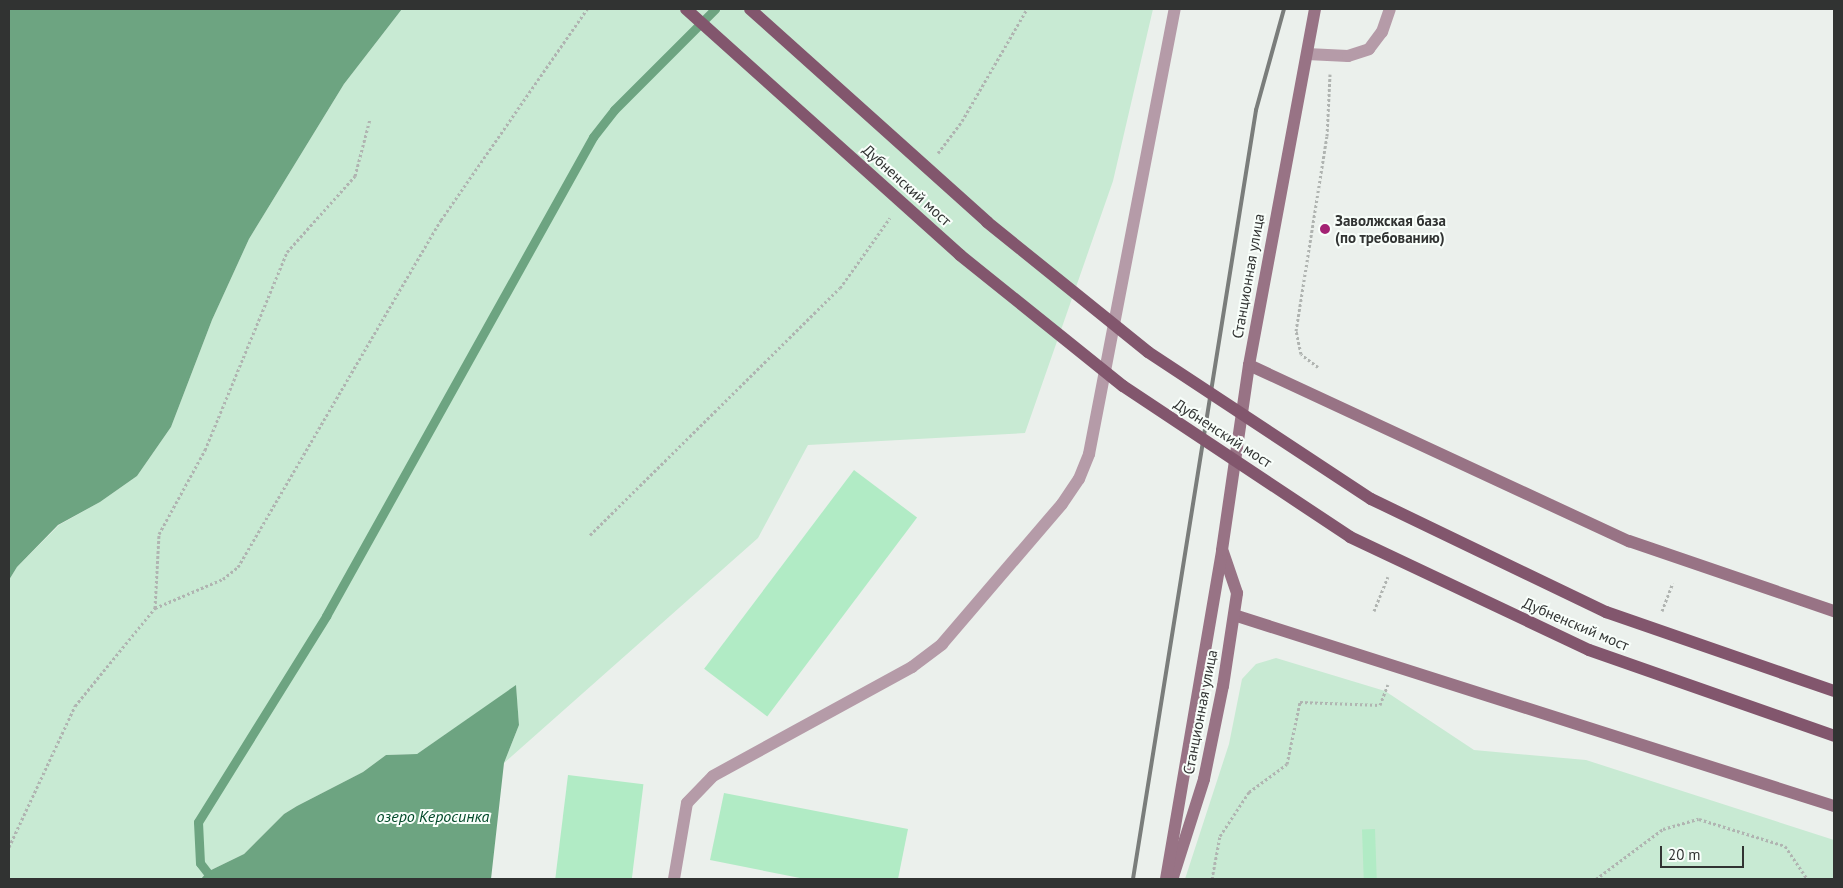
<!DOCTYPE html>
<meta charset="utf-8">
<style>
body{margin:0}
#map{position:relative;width:1843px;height:888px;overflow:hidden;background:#ebf0ec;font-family:"PT Sans",sans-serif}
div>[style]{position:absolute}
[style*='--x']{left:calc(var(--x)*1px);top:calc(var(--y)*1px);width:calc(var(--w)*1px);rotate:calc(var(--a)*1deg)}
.green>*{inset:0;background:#c8ead3}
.water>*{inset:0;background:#6da481}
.stream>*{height:9px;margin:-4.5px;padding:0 4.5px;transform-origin:4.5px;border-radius:4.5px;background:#6da481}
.building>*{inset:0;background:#b1ebc5;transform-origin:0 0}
.path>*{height:3px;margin-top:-1.5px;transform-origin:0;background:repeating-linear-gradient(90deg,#b0b4b1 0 2.5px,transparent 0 5px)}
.lane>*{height:12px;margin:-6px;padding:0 6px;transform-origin:6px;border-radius:6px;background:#b59ba8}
.secondary>*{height:12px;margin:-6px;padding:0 6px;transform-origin:6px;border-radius:6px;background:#987385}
.rail>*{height:4px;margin:-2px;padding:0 2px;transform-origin:2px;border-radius:2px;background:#7a7d7b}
.primary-bridge>*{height:12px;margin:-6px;padding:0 6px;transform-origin:6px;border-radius:6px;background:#82566d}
.dots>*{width:14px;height:14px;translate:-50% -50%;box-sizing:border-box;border:2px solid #f8fefa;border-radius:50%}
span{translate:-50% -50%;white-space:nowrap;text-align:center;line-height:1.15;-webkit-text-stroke:4px #f8fefa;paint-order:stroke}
.street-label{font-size:15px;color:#313332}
.poi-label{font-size:15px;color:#313332;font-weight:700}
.left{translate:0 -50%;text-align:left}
.water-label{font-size:16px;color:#034b2a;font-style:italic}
.frame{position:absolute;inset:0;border:10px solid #313332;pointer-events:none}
.scale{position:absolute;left:1660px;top:846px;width:84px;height:22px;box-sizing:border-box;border:2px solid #313332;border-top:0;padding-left:6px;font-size:15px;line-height:18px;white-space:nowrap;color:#313332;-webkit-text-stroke:4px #f8fefa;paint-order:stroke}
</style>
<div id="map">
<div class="green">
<div style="clip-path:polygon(402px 9px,1153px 9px,1113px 181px,1025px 433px,808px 445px,758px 538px,504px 763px,519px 725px,516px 686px,417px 754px,386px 755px,363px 772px,297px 806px,284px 814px,244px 854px,207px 872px,201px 879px,9px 879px,9px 580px,17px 567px,59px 525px,100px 502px,137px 476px,171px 427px,212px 320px,249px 239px,344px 84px)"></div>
<div style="clip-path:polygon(1276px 658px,1385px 691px,1474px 750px,1586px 760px,1834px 840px,1834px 879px,1185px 879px,1229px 744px,1242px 679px,1256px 664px)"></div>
</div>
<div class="water">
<div style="clip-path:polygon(9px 9px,402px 9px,344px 84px,249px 239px,212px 320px,171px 427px,137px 476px,100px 502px,58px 525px,17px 567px,9px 580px)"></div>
<div style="clip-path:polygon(516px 685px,519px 725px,504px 763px,491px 879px,201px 879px,207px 872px,244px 854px,284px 814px,297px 806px,363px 772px,386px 755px,417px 754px)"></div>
</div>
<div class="stream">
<div style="--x:207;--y:872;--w:11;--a:-128"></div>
<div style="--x:200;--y:863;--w:41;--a:-92.8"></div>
<div style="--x:198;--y:822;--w:243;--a:-58.1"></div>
<div style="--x:326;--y:616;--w:548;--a:-60.86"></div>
<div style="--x:593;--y:137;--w:34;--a:-52"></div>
<div style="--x:614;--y:110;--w:143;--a:-45"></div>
</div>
<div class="building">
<div style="left:854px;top:470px;width:79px;height:249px;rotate:37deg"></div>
<div style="left:568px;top:775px;width:76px;height:105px;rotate:7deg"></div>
<div style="clip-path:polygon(724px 793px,908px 829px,898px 879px,805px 879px,710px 860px)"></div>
<div style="left:1375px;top:829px;width:50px;height:13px;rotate:88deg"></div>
</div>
<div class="path">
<div style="--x:938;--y:153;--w:40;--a:-53"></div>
<div style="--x:962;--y:121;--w:129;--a:-59.9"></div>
<div style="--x:1318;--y:367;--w:21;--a:-143"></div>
<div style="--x:1301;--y:354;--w:24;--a:-102"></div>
<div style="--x:1296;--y:331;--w:197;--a:-81"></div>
<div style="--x:1327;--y:136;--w:62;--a:-87.2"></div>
<div style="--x:590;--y:535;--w:351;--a:-44.7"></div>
<div style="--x:840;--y:288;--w:86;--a:-54.5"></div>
<div style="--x:155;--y:608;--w:74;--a:-23.1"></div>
<div style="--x:223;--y:579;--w:19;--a:-39"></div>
<div style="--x:238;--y:567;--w:402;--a:-59.7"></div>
<div style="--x:441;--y:220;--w:257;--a:-55.3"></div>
<div style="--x:1374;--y:611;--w:37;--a:-68"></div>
<div style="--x:1662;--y:611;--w:30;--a:-69"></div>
<div style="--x:9;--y:847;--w:156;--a:-64.9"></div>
<div style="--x:75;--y:706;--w:127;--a:-50.8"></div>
<div style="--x:155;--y:608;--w:74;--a:-86.9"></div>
<div style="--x:159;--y:534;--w:96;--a:-61.3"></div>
<div style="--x:205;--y:450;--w:214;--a:-67.5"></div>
<div style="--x:287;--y:252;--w:102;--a:-48.2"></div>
<div style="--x:355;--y:176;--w:59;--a:-75.3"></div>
<div style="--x:1212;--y:879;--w:44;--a:-79.5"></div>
<div style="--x:1220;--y:836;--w:53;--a:-56.6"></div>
<div style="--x:1249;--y:792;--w:47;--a:-36.4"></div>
<div style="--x:1287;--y:764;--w:63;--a:-78.2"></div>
<div style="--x:1300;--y:702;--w:80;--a:2.1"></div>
<div style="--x:1380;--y:705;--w:22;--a:-69"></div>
<div style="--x:1596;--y:879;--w:84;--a:-36.7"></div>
<div style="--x:1663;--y:829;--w:37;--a:-16"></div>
<div style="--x:1699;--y:819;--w:90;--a:17.4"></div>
<div style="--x:1785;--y:846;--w:40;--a:56"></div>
</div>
<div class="lane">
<div style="--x:1307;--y:54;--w:41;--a:2.8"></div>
<div style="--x:1348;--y:56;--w:22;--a:-18"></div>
<div style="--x:1369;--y:49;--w:21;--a:-53"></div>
<div style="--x:1382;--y:32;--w:24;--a:-71"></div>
<div style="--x:674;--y:879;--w:77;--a:-80.3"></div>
<div style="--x:687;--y:803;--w:37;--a:-46"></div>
<div style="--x:713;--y:776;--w:227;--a:-28.7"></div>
<div style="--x:912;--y:667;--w:38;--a:-37"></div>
<div style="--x:942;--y:644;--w:184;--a:-49.4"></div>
<div style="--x:1062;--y:504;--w:30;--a:-56"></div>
<div style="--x:1079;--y:479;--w:27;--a:-68"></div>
<div style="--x:1089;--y:454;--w:453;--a:-79.1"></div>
</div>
<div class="secondary">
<div style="--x:1249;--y:365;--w:419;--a:24.9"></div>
<div style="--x:1629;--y:541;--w:217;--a:18.9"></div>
<div style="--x:1234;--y:615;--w:630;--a:17.66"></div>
<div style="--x:1173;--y:877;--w:103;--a:-72.4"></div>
<div style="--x:1204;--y:779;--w:95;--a:-78.5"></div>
<div style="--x:1223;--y:686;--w:94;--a:-81.4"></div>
<div style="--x:1237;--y:593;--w:43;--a:-108.9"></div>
<div style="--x:1166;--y:879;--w:334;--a:-80.3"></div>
<div style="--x:1222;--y:550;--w:187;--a:-81.7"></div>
<div style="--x:1249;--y:365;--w:362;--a:-79.5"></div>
</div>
<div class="rail">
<div style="--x:1133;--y:879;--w:779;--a:-80.91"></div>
<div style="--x:1256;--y:110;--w:105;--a:-74.5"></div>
</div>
<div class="primary-bridge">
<div style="--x:686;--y:9;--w:368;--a:41.9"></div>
<div style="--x:960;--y:255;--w:209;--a:38.8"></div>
<div style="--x:1123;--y:386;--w:273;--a:33.6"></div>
<div style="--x:1350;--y:537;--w:264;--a:25.3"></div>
<div style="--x:1589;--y:650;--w:260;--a:19.3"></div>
<div style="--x:750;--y:9;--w:319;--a:41.9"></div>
<div style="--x:987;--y:222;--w:207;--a:38.9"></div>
<div style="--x:1148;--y:352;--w:267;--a:33.4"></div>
<div style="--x:1371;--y:499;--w:261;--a:25.7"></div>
<div style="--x:1606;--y:612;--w:241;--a:19.1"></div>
</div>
<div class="dots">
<div style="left:1325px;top:229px;background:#a32273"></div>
</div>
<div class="street-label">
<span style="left:907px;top:185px;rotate:42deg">Дубненский мост</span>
<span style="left:1248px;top:276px;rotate:-80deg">Станционная улица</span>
<span style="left:1223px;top:433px;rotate:33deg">Дубненский мост</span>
<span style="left:1576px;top:624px;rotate:23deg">Дубненский мост</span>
<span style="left:1200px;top:712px;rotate:-79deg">Станционная улица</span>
</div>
<div class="poi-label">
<span class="left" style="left:1335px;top:229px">Заволжская база<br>(по требованию)</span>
</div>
<div class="water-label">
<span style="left:433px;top:816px">озеро Керосинка</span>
</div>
<div class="frame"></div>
<div class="scale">20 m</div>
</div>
